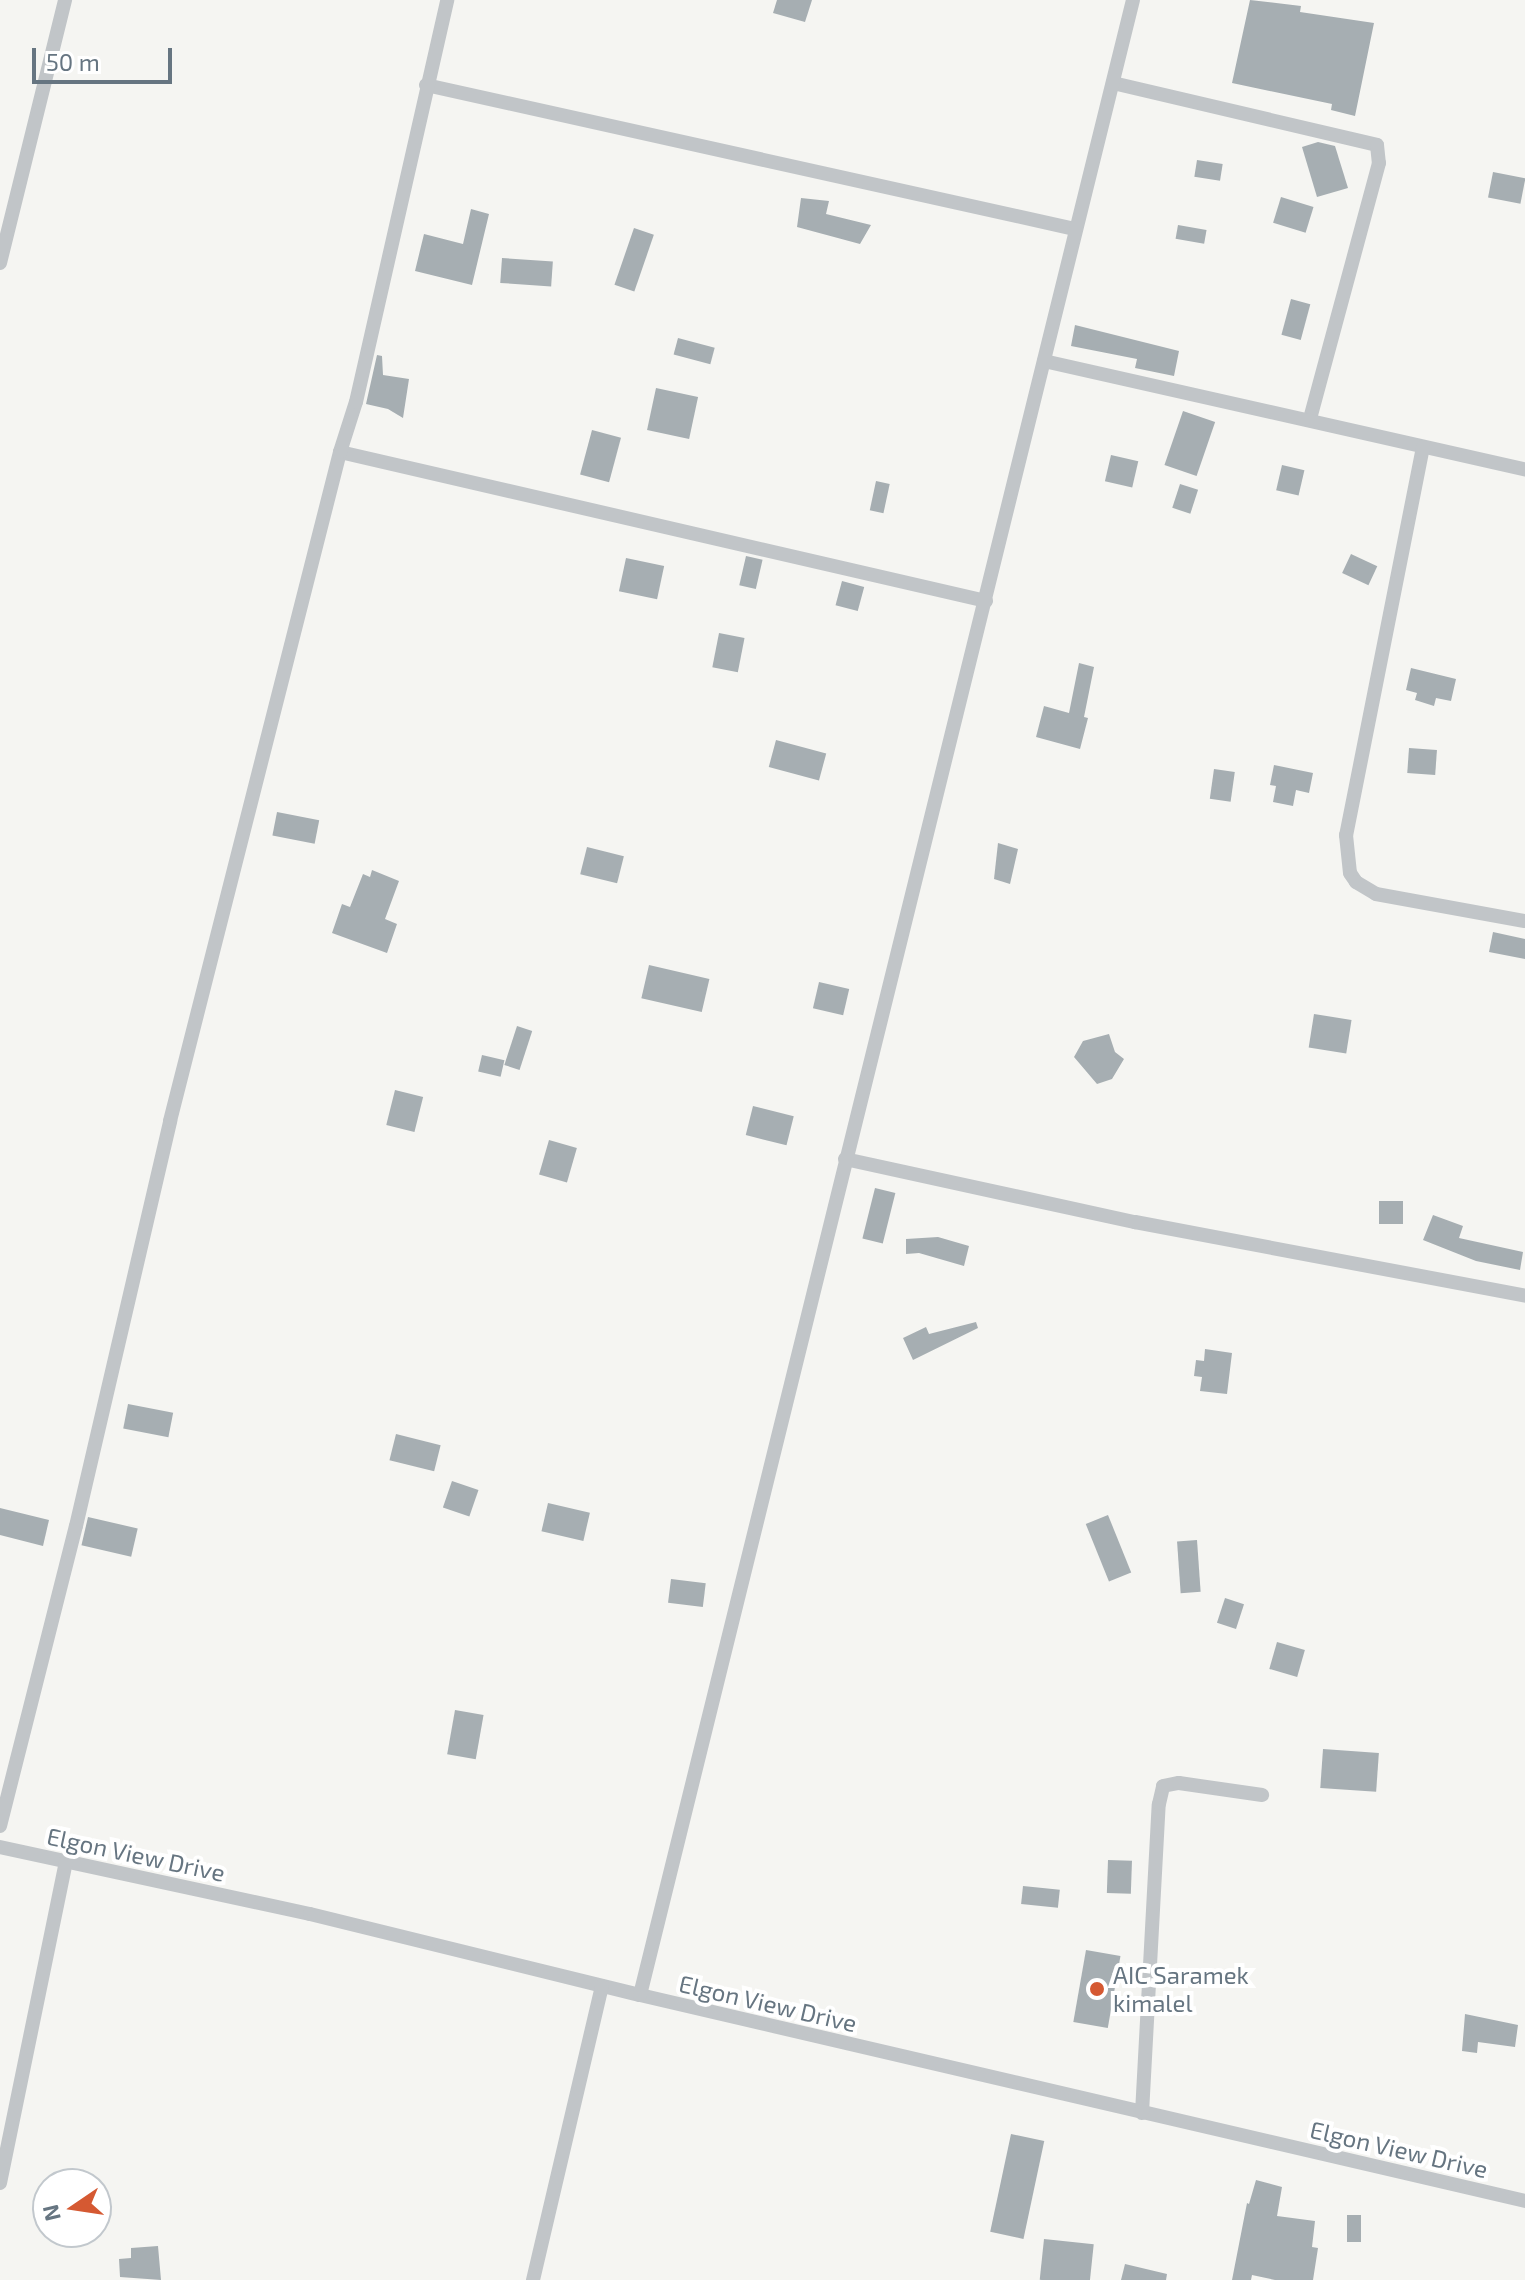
<!DOCTYPE html>
<style>
body{margin:0}
#map{position:relative;width:1525px;height:2280px;overflow:hidden;background:#f5f5f2;font-family:"Exo 2",sans-serif}
div>[style]{position:absolute}
[style*='--x']{left:calc(var(--x)*1px);top:calc(var(--y)*1px);width:calc(var(--w)*1px);rotate:calc(var(--a)*1deg)}
.building>*{inset:0;background:#a6aeb2;transform-origin:0 0}
.street>*{height:14px;margin:-7px;padding:0 7px;transform-origin:7px;border-radius:7px;background:#c1c5c8}
.dots>*{width:22px;height:22px;translate:-50% -50%;box-sizing:border-box;border:4px solid #fff;border-radius:50%}
span{translate:-50% -50%;white-space:nowrap;text-align:center;line-height:1.15;-webkit-text-stroke:8px #fff;paint-order:stroke}
.street-label{font-size:24px;color:#667581}
.poi-label{font-size:24px;color:#667581}
.left{translate:0 -50%;text-align:left}
.north{position:absolute;left:32px;top:2168px;width:80px;height:80px;box-sizing:border-box;background:#fff;border:2px solid #c2c8cd;border-radius:50%;rotate:257deg;font-size:22px;font-weight:700;line-height:32px;text-align:center;color:#667581}
.north::after{content:'';display:block;margin:auto;width:28px;height:36px;background:#d55932;clip-path:polygon(50% 0,100% 100%,50% 72%,0 100%)}
.scale{position:absolute;left:32px;top:48px;width:140px;height:36px;box-sizing:border-box;border:4px solid #667581;border-top:0;padding-left:10px;font-size:24px;line-height:28px;white-space:nowrap;color:#667581;-webkit-text-stroke:6px #fff;paint-order:stroke}
</style>
<div id="map">
<div class="building">
<div style="clip-path:polygon(777px 0,812px 0,805px 22px,773px 13px)"></div>
<div style="clip-path:polygon(1250px 0,1301px 6px,1300px 12px,1374px 23px,1355px 116px,1331px 110px,1332px 104px,1232px 83px)"></div>
<div style="clip-path:polygon(1318px 142px,1335px 146px,1348px 188px,1317px 197px,1302px 147px)"></div>
<div style="left:1197px;top:160px;width:26px;height:17px;rotate:9deg"></div>
<div style="left:1493px;top:172px;width:33px;height:26px;rotate:11deg"></div>
<div style="left:1281px;top:197px;width:34px;height:27px;rotate:17deg"></div>
<div style="clip-path:polygon(801px 198px,829px 201px,826px 214px,871px 225px,860px 244px,797px 227px)"></div>
<div style="clip-path:polygon(471px 209px,489px 214px,472px 285px,415px 271px,424px 234px,463px 244px)"></div>
<div style="left:1178px;top:225px;width:29px;height:14px;rotate:10deg"></div>
<div style="left:634px;top:228px;width:21px;height:60px;rotate:19deg"></div>
<div style="left:502px;top:258px;width:51px;height:25px;rotate:4deg"></div>
<div style="left:1291px;top:299px;width:20px;height:37px;rotate:15deg"></div>
<div style="clip-path:polygon(1075px 325px,1179px 351px,1174px 376px,1135px 368px,1137px 359px,1071px 346px)"></div>
<div style="left:678px;top:338px;width:38px;height:17px;rotate:15deg"></div>
<div style="clip-path:polygon(377px 355px,382px 356px,383px 375px,409px 379px,403px 418px,388px 409px,366px 404px)"></div>
<div style="left:656px;top:388px;width:43px;height:43px;rotate:12deg"></div>
<div style="left:1183px;top:411px;width:34px;height:57px;rotate:19deg"></div>
<div style="left:592px;top:430px;width:30px;height:46px;rotate:15deg"></div>
<div style="left:1111px;top:455px;width:28px;height:27px;rotate:13deg"></div>
<div style="left:1282px;top:465px;width:23px;height:26px;rotate:13deg"></div>
<div style="left:876px;top:481px;width:14px;height:30px;rotate:12deg"></div>
<div style="left:1180px;top:484px;width:19px;height:25px;rotate:18deg"></div>
<div style="left:1351px;top:554px;width:29px;height:21px;rotate:25deg"></div>
<div style="left:746px;top:556px;width:17px;height:30px;rotate:13deg"></div>
<div style="left:626px;top:558px;width:39px;height:34px;rotate:12deg"></div>
<div style="left:842px;top:581px;width:23px;height:25px;rotate:15deg"></div>
<div style="left:719px;top:633px;width:26px;height:35px;rotate:11deg"></div>
<div style="clip-path:polygon(1079px 663px,1094px 667px,1084px 717px,1088px 718px,1080px 749px,1036px 737px,1044px 706px,1069px 713px)"></div>
<div style="clip-path:polygon(1411px 668px,1456px 679px,1451px 701px,1436px 698px,1434px 706px,1415px 700px,1417px 693px,1406px 690px)"></div>
<div style="left:776px;top:740px;width:52px;height:28px;rotate:15deg"></div>
<div style="left:1409px;top:748px;width:28px;height:25px;rotate:4deg"></div>
<div style="clip-path:polygon(1274px 765px,1313px 773px,1309px 793px,1296px 790px,1293px 806px,1273px 802px,1276px 786px,1270px 785px)"></div>
<div style="left:1214px;top:769px;width:21px;height:30px;rotate:8deg"></div>
<div style="left:277px;top:812px;width:43px;height:24px;rotate:11deg"></div>
<div style="clip-path:polygon(998px 843px,1018px 849px,1010px 884px,994px 879px)"></div>
<div style="left:587px;top:847px;width:38px;height:28px;rotate:14deg"></div>
<div style="clip-path:polygon(372px 870px,399px 881px,385px 919px,397px 924px,387px 953px,332px 933px,342px 904px,350px 907px,363px 874px,370px 877px)"></div>
<div style="clip-path:polygon(1493px 932px,1525px 939px,1525px 959px,1489px 952px)"></div>
<div style="left:649px;top:965px;width:62px;height:34px;rotate:13deg"></div>
<div style="left:819px;top:982px;width:31px;height:27px;rotate:13deg"></div>
<div style="left:1314px;top:1014px;width:38px;height:34px;rotate:9deg"></div>
<div style="left:517px;top:1026px;width:16px;height:41px;rotate:18deg"></div>
<div style="clip-path:polygon(1109px 1034px,1115px 1052px,1124px 1059px,1112px 1079px,1097px 1084px,1074px 1057px,1083px 1041px)"></div>
<div style="left:482px;top:1055px;width:23px;height:17px;rotate:13deg"></div>
<div style="left:395px;top:1090px;width:29px;height:36px;rotate:14deg"></div>
<div style="left:753px;top:1106px;width:42px;height:30px;rotate:14deg"></div>
<div style="left:549px;top:1140px;width:29px;height:36px;rotate:16deg"></div>
<div style="left:875px;top:1188px;width:21px;height:52px;rotate:14deg"></div>
<div style="left:1379px;top:1201px;width:24px;height:23px"></div>
<div style="clip-path:polygon(1433px 1215px,1463px 1226px,1459px 1238px,1523px 1252px,1520px 1270px,1476px 1261px,1423px 1240px)"></div>
<div style="clip-path:polygon(938px 1237px,969px 1246px,964px 1266px,919px 1253px,906px 1254px,906px 1239px)"></div>
<div style="clip-path:polygon(976px 1322px,978px 1328px,913px 1360px,903px 1338px,926px 1327px,929px 1334px)"></div>
<div style="clip-path:polygon(1205px 1349px,1232px 1353px,1227px 1394px,1200px 1391px,1202px 1377px,1194px 1376px,1196px 1360px,1204px 1361px)"></div>
<div style="left:128px;top:1404px;width:46px;height:25px;rotate:11deg"></div>
<div style="left:396px;top:1434px;width:46px;height:27px;rotate:14deg"></div>
<div style="left:452px;top:1481px;width:28px;height:28px;rotate:19deg"></div>
<div style="left:548px;top:1503px;width:43px;height:29px;rotate:13deg"></div>
<div style="clip-path:polygon(0 1508px,49px 1520px,43px 1546px,0 1535px)"></div>
<div style="left:1108px;top:1515px;width:62px;height:24px;rotate:68deg"></div>
<div style="left:88px;top:1517px;width:51px;height:29px;rotate:13deg"></div>
<div style="left:1197px;top:1540px;width:52px;height:20px;rotate:86deg"></div>
<div style="left:671px;top:1579px;width:35px;height:24px;rotate:7deg"></div>
<div style="left:1225px;top:1598px;width:20px;height:26px;rotate:18deg"></div>
<div style="left:1277px;top:1642px;width:29px;height:28px;rotate:16deg"></div>
<div style="left:455px;top:1710px;width:29px;height:45px;rotate:10deg"></div>
<div style="left:1323px;top:1749px;width:56px;height:39px;rotate:4deg"></div>
<div style="left:1108px;top:1860px;width:24px;height:33px;rotate:2deg"></div>
<div style="left:1023px;top:1886px;width:37px;height:18px;rotate:6deg"></div>
<div style="left:1086px;top:1950px;width:35px;height:73px;rotate:10deg"></div>
<div style="clip-path:polygon(1465px 2014px,1518px 2025px,1515px 2047px,1478px 2042px,1477px 2053px,1462px 2051px)"></div>
<div style="left:1011px;top:2134px;width:34px;height:100px;rotate:12deg"></div>
<div style="clip-path:polygon(1256px 2180px,1282px 2187px,1277px 2216px,1315px 2221px,1312px 2247px,1318px 2248px,1313px 2280px,1275px 2280px,1252px 2275px,1251px 2280px,1232px 2280px,1247px 2203px,1249px 2204px)"></div>
<div style="left:1347px;top:2215px;width:14px;height:27px"></div>
<div style="left:1044px;top:2239px;width:50px;height:41px;rotate:6deg"></div>
<div style="clip-path:polygon(158px 2246px,161px 2280px,120px 2277px,119px 2259px,131px 2258px,131px 2248px)"></div>
<div style="clip-path:polygon(1125px 2264px,1167px 2274px,1166px 2280px,1121px 2280px)"></div>
</div>
<div class="street">
<div style="--x:1113;--y:83;--w:271;--a:13.2"></div>
<div style="--x:1377;--y:145;--w:18;--a:84"></div>
<div style="--x:1379;--y:163;--w:264;--a:105.1"></div>
<div style="--x:426;--y:85;--w:665;--a:12.51"></div>
<div style="--x:0;--y:263;--w:271;--a:-76.1"></div>
<div style="--x:1044;--y:361;--w:493;--a:12.7"></div>
<div style="--x:1423;--y:447;--w:396;--a:101.2"></div>
<div style="--x:1346;--y:835;--w:38;--a:84"></div>
<div style="--x:1350;--y:873;--w:11;--a:56"></div>
<div style="--x:1356;--y:882;--w:23;--a:31"></div>
<div style="--x:1376;--y:894;--w:151;--a:10.3"></div>
<div style="--x:340;--y:452;--w:663;--a:12.99"></div>
<div style="--x:845;--y:1159;--w:297;--a:12.3"></div>
<div style="--x:1135;--y:1222;--w:397;--a:10.7"></div>
<div style="--x:0;--y:1826;--w:309;--a:-75.8"></div>
<div style="--x:76;--y:1526;--w:416;--a:-76.9"></div>
<div style="--x:170;--y:1121;--w:690;--a:-75.74"></div>
<div style="--x:340;--y:452;--w:52;--a:-72.3"></div>
<div style="--x:356;--y:402;--w:412;--a:-77.2"></div>
<div style="--x:0;--y:1847;--w:317;--a:12.2"></div>
<div style="--x:310;--y:1914;--w:340;--a:13.8"></div>
<div style="--x:640;--y:1995;--w:909;--a:13.1"></div>
<div style="--x:640;--y:1995;--w:2055;--a:-76.12"></div>
<div style="--x:1142;--y:2113;--w:309;--a:-86.9"></div>
<div style="--x:1159;--y:1804;--w:18;--a:-77"></div>
<div style="--x:1163;--y:1786;--w:16;--a:-11"></div>
<div style="--x:1179;--y:1783;--w:84;--a:8.2"></div>
<div style="--x:0;--y:2183;--w:329;--a:-78.4"></div>
<div style="--x:533;--y:2280;--w:302;--a:-76.8"></div>
</div>
<div class="dots">
<div style="left:1097px;top:1989px;background:#d55932"></div>
</div>
<div class="street-label">
<span style="left:136px;top:1854px;rotate:12deg">Elgon View Drive</span>
<span style="left:768px;top:2003px;rotate:13deg">Elgon View Drive</span>
<span style="left:1399px;top:2149px;rotate:13deg">Elgon View Drive</span>
</div>
<div class="poi-label">
<span class="left" style="left:1113px;top:1989px">AIC Saramek<br>kimalel</span>
</div>
<div class="north">N</div>
<div class="scale">50 m</div>
</div>
